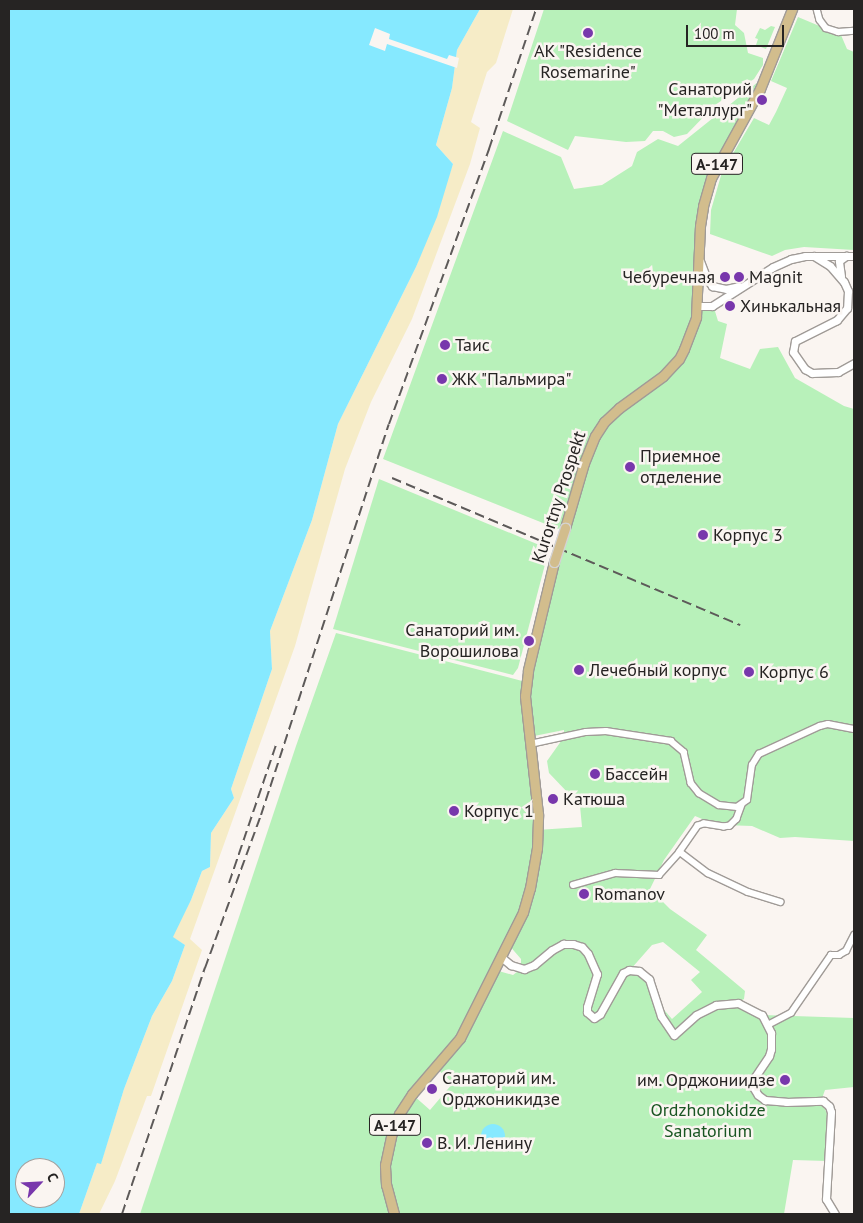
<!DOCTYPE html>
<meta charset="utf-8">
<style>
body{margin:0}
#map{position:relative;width:863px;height:1223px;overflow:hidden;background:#faf5f1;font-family:"PT Sans",sans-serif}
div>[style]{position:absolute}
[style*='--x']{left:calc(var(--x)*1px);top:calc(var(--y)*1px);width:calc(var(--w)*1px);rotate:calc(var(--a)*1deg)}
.green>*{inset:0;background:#b8f1ba}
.sand>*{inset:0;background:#f6ecc7}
.water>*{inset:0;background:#86e9ff}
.round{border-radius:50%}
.pier>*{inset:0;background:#faf5f1}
.roads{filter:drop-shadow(1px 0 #a09b97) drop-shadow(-1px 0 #a09b97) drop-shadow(0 1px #a09b97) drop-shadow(0 -1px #a09b97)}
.minor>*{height:5.5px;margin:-2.75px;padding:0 2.75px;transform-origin:2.75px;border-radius:2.75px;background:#fff}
.tertiary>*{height:7px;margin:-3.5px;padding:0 3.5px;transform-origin:3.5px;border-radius:3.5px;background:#fff}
.primary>*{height:9px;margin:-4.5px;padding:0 4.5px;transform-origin:4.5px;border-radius:4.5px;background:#d2bd8d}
.rail>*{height:2px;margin-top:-1px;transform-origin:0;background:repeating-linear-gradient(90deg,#5d5a59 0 10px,transparent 0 15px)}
.bridges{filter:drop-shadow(1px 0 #d4d3d3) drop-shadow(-1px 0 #d4d3d3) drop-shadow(0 1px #d4d3d3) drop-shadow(0 -1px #d4d3d3)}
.primary-bridge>*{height:9px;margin:-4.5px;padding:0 4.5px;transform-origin:4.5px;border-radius:4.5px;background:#d2bd8d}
.dots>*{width:14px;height:14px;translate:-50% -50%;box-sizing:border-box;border:2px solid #faf5f1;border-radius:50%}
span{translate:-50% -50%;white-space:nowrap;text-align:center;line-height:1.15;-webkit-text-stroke:5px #faf5f1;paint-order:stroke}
.shield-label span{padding:1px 4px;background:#faf5f1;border:1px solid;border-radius:4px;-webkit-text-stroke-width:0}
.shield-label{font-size:16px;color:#262423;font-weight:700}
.poi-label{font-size:18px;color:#262423}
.right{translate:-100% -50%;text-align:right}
.left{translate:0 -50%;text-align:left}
.street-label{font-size:18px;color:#262423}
.park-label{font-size:18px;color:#195522}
.frame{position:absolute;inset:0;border:10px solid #262423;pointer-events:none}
.north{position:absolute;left:15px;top:1158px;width:50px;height:50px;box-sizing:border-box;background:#faf5f1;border:1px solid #a5a19f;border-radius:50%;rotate:65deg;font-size:14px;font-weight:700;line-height:20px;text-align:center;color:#262423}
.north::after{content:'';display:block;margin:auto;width:18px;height:22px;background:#7837ac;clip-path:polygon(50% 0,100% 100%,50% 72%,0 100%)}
.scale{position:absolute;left:686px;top:25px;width:98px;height:22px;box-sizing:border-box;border:2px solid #262423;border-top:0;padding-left:6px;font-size:15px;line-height:18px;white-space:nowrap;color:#262423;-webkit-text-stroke:4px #faf5f1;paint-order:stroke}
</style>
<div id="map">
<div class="green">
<div style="clip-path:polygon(544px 9px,737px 9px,735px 25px,744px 33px,748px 53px,763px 58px,763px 65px,754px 79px,715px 105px,687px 134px,674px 137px,663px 131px,653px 131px,645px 141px,626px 142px,575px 136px,568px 150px,507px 121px)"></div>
<div style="clip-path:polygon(798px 17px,841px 35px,847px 49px,854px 52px,854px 250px,804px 247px,785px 250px,772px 256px,710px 234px,711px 210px,722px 172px,754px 118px,769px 125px,776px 112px,787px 88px,771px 81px)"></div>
<div style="clip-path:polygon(771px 26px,775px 27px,766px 49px,756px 45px,758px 39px,755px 38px,760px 28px,765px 30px)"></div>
<div style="clip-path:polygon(763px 78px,709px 174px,696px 217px,693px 321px,680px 354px,660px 376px,607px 418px,563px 525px,558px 529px,383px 459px,503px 131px,561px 157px,574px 189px,602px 185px,632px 166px,637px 152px,658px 139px,678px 146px)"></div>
<div style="clip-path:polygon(evenodd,714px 308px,718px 321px,727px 324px,720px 358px,750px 369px,760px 349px,778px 347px,795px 378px,844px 406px,854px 409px,854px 841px,795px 837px,780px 838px,752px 826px,724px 825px,707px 821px,695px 816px,664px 860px,650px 889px,670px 909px,707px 935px,696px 950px,745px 991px,744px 999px,739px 1002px,763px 1015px,854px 1018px,854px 1087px,825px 1090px,820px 1104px,825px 1109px,831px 1124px,827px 1161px,793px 1160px,784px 1214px,140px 1214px,296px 746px,336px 633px,526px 682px,564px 541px,599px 438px,617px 414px,670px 373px,700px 310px,714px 308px,564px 730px,564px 737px,547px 761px,549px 773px,570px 795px,579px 795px,582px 827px,537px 830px,529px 732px,534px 736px,564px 730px,714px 308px,663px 942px,700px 972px,691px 980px,702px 992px,672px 1019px,659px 1004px,644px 974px,630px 970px,652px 945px,663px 942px,714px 308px,508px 944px,521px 959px,521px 969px,513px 975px,495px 970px,508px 944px,714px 308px,435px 1067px,453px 1083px,430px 1110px,413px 1095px,435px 1067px)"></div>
<div style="clip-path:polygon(379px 479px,549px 549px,518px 668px,513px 675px,333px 629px)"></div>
</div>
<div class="sand">
<div style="clip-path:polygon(480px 9px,513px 9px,496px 63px,487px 72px,471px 122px,480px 128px,470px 164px,412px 319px,371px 402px,345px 469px,295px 646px,190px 939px,202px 950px,151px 1096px,147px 1096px,115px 1181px,99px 1214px,79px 1214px,97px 1163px,101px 1163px,124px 1089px,152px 1016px,172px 981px,185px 945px,172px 937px,191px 900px,202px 871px,210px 867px,211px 833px,234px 798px,231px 789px,272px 669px,270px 631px,312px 520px,338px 424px,416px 267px,453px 164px,436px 145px,452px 88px,457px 50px)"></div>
</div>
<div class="water">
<div style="clip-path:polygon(evenodd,9px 9px,480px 9px,457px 50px,452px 88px,436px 145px,453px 164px,437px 217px,416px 267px,338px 424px,312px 520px,270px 631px,272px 669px,231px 789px,234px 798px,211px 833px,210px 867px,202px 871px,191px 900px,173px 937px,185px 945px,172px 981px,152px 1016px,124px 1089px,101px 1164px,97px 1163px,79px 1214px,9px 1214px,9px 9px,25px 1168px,55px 1168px,55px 1198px,25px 1198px,25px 1168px)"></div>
<div class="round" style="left:481px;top:1124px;width:24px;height:24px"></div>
</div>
<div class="pier">
<div style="clip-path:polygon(375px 28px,390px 34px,389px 39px,447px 59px,449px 55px,459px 58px,457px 68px,387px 44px,385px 51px,369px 45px)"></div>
</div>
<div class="roads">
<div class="minor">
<div style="--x:817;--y:9;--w:11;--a:75"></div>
<div style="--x:820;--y:20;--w:10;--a:53"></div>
<div style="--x:826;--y:28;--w:13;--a:18"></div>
<div style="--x:838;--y:32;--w:16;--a:-4"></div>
<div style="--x:530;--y:744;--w:57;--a:-12.1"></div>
<div style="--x:586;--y:732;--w:20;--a:-3"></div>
<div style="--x:606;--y:731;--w:66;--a:8.7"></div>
<div style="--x:671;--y:741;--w:17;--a:40"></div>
<div style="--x:684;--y:752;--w:32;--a:77"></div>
<div style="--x:691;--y:783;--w:13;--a:51"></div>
<div style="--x:699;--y:793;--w:23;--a:31"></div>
<div style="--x:719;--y:805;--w:18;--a:6"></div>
<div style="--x:737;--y:807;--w:12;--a:-35"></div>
<div style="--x:747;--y:800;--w:35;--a:-82"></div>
<div style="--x:752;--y:765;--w:13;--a:-58"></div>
<div style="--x:759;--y:754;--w:67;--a:-24.7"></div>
<div style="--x:820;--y:726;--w:8;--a:-14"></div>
<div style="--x:828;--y:724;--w:26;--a:11"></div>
<div style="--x:742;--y:805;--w:15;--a:110"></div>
<div style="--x:737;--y:819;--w:10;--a:135"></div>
<div style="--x:730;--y:826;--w:6;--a:171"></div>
<div style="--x:724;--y:827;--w:20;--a:-171"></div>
<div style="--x:704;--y:824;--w:6;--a:162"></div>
<div style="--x:698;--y:826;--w:32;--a:125"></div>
<div style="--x:680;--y:852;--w:35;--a:37"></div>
<div style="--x:708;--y:873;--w:44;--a:25.4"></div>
<div style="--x:748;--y:892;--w:34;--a:17"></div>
<div style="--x:573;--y:885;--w:44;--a:-15.9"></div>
<div style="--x:615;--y:873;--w:44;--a:2.6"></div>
<div style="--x:659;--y:875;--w:31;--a:-48"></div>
<div style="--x:768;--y:1025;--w:26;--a:-28"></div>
<div style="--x:791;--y:1013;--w:70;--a:-55.4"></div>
<div style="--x:831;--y:955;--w:8;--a:0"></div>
<div style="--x:839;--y:955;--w:8;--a:-30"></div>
<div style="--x:846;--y:951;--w:18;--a:-63"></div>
</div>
<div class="tertiary">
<div style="--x:814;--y:256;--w:19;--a:32"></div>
<div style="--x:830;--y:266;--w:21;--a:49"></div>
<div style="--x:844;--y:282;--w:10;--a:66"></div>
<div style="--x:848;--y:291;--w:17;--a:93"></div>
<div style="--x:847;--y:308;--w:16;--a:130"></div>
<div style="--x:837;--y:320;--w:47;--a:153.4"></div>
<div style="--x:795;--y:341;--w:11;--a:100"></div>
<div style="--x:793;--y:352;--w:21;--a:55"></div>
<div style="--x:805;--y:369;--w:8;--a:30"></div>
<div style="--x:812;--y:373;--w:26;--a:-2"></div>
<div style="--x:838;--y:372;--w:18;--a:-29"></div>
<div style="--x:700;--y:261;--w:19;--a:69"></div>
<div style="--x:707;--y:279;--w:9;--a:54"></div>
<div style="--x:712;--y:286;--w:14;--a:12"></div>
<div style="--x:726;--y:289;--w:13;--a:-13"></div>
<div style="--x:841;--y:276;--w:15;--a:-98"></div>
<div style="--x:839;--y:261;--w:9;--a:-36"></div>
<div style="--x:698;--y:306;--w:14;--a:0"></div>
<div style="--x:712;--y:306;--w:72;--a:-32.6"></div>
<div style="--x:773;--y:267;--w:20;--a:-24"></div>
<div style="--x:791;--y:259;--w:14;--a:-12"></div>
<div style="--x:805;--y:256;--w:49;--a:0"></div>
<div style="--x:501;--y:957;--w:13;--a:39"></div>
<div style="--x:511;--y:965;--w:14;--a:17"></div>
<div style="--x:524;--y:969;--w:11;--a:-22"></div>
<div style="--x:534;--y:965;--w:23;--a:-40"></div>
<div style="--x:552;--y:950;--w:13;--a:-29"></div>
<div style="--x:563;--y:944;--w:10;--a:0"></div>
<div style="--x:573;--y:944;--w:9;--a:18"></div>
<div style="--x:582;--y:947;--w:9;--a:49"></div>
<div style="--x:588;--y:954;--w:22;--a:66"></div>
<div style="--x:597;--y:974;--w:34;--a:107"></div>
<div style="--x:587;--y:1007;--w:5;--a:90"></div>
<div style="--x:587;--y:1012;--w:9;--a:41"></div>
<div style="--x:594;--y:1018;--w:7;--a:-34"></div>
<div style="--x:600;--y:1014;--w:47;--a:-60.7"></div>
<div style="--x:623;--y:973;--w:7;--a:-27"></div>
<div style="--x:629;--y:970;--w:10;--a:6"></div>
<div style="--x:639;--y:971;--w:13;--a:39"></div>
<div style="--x:649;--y:979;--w:39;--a:72"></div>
<div style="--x:661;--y:1016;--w:23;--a:56"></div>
<div style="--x:674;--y:1035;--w:30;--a:-42"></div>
<div style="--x:696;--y:1015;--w:22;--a:-27"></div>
<div style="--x:716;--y:1005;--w:22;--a:-5"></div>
<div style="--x:738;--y:1003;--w:27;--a:27"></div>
<div style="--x:762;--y:1015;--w:20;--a:63"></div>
<div style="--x:771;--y:1033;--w:16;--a:90"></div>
<div style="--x:771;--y:1049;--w:7;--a:106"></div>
<div style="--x:769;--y:1056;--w:25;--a:124"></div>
<div style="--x:755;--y:1077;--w:10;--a:101"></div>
<div style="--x:753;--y:1087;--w:9;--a:58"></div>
<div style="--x:758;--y:1095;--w:9;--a:36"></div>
<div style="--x:765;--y:1100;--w:21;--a:5"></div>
<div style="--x:786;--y:1102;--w:37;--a:-2"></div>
<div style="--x:823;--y:1101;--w:8;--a:40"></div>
<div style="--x:829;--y:1106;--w:6;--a:72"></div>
<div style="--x:831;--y:1112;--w:87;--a:93.3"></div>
<div style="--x:826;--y:1199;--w:17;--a:59"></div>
</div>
<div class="primary">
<div style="--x:565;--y:528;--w:68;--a:-73.7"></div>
<div style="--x:584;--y:463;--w:29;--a:-68"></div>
<div style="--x:595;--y:436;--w:17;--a:-57"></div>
<div style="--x:604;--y:422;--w:21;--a:-43"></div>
<div style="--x:619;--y:408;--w:54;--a:-36"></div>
<div style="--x:663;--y:376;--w:23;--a:-47"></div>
<div style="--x:679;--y:359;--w:11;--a:-63"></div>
<div style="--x:684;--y:349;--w:34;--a:-69"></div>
<div style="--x:696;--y:317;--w:91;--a:-87.5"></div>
<div style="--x:700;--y:226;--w:20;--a:-81"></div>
<div style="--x:703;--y:206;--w:29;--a:-74"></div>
<div style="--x:711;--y:178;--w:102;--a:-61.2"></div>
<div style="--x:760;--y:89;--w:86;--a:-68.2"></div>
<div style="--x:394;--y:1214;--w:30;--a:-105"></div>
<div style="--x:386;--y:1185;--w:20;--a:-93"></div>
<div style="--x:385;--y:1165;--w:33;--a:-78"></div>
<div style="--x:392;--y:1133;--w:20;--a:-70"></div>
<div style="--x:399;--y:1114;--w:24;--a:-57"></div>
<div style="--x:412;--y:1094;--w:74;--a:-49.4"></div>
<div style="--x:460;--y:1038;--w:141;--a:-63.4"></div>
<div style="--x:523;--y:912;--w:25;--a:-74"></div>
<div style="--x:530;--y:888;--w:41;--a:-80.1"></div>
<div style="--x:537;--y:848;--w:34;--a:-88"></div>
<div style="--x:538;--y:814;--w:119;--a:-96.3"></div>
<div style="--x:525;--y:696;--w:26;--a:-83"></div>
<div style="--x:528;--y:670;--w:111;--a:-76.5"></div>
</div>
</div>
<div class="rail">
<div style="--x:392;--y:478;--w:378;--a:22.9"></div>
<div style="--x:229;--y:883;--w:146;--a:-71.2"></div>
<div style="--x:122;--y:1214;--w:260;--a:-71.4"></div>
<div style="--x:205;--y:968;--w:163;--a:-69.9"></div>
<div style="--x:261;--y:815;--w:411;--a:-71.9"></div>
<div style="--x:389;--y:424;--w:293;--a:-70"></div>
<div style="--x:489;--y:149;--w:148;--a:-71.4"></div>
</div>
<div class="bridges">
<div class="primary-bridge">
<div style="--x:554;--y:562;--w:36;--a:-72"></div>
</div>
</div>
<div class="dots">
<div style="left:588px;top:33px;background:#7837ac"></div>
<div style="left:762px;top:100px;background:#7837ac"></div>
<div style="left:725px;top:277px;background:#7837ac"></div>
<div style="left:739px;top:277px;background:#7837ac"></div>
<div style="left:730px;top:306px;background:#7837ac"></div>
<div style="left:445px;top:345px;background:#7837ac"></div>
<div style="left:442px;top:379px;background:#7837ac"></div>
<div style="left:630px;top:467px;background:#7837ac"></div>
<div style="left:703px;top:535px;background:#7837ac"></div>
<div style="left:529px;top:641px;background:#7837ac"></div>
<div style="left:579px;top:670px;background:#7837ac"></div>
<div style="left:749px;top:672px;background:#7837ac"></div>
<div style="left:595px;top:774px;background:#7837ac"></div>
<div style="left:553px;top:799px;background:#7837ac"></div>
<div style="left:454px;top:811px;background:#7837ac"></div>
<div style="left:584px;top:894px;background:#7837ac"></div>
<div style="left:785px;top:1080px;background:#7837ac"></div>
<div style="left:432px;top:1089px;background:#7837ac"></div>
<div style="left:427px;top:1143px;background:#7837ac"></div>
</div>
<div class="shield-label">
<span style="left:717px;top:164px">А-147</span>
<span style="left:395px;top:1125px">А-147</span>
</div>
<div class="poi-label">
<span style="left:588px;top:62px">АК "Residence<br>Rosemarine"</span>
<span class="right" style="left:752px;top:100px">Санаторий<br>"Металлург"</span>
<span class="right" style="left:715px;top:277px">Чебуречная</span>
<span class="left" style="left:749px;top:277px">Magnit</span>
<span class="left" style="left:740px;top:306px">Хинькальная</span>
<span class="left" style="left:455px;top:345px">Таис</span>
<span class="left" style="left:452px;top:379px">ЖК "Пальмира"</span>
<span class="left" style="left:640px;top:467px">Приемное<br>отделение</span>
<span class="left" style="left:713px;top:535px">Корпус 3</span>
<span class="right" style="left:519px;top:641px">Санаторий им.<br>Ворошилова</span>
<span class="left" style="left:589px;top:670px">Лечебный корпус</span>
<span class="left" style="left:759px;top:672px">Корпус 6</span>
<span class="left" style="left:605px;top:774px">Бассейн</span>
<span class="left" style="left:563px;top:799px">Катюша</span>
<span class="left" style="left:464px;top:811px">Корпус 1</span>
<span class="left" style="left:594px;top:894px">Romanov</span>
<span class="left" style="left:442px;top:1089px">Санаторий им.<br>Орджоникидзе</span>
<span class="right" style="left:775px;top:1080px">им. Орджониидзе</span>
<span class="left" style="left:437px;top:1143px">В. И. Ленину</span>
</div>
<div class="street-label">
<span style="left:559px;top:497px;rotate:-72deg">Kurortny Prospekt</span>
</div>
<div class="park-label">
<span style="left:708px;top:1121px">Ordzhonokidze<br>Sanatorium</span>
</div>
<div class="frame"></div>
<div class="north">С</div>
<div class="scale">100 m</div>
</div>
